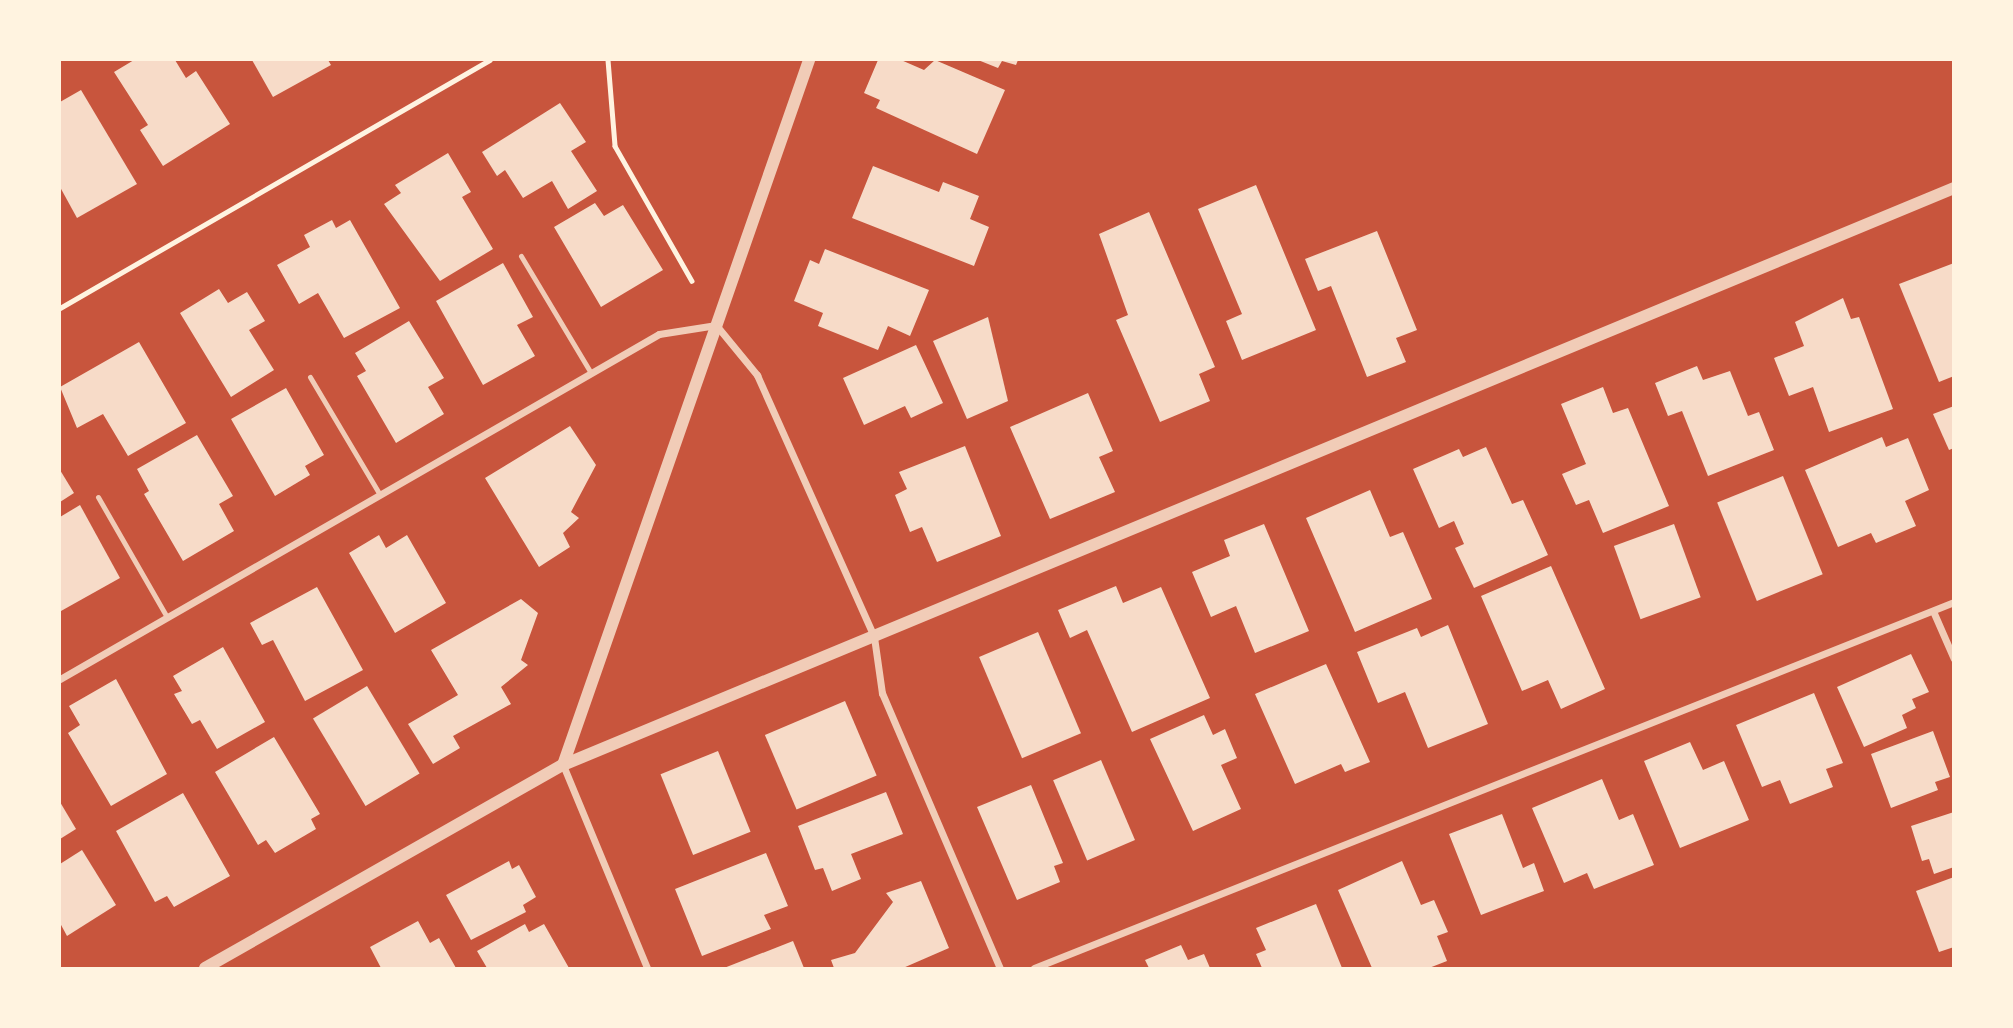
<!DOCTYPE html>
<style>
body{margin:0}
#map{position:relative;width:2013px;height:1028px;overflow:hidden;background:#c8553d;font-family:"Public Sans",sans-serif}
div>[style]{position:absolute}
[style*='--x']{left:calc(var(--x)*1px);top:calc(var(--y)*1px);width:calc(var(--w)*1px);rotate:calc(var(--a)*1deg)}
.building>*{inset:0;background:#f7dbc8;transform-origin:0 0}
.path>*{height:4.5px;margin:-2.25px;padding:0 2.25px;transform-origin:2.25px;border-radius:2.25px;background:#fff3e0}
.service>*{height:5px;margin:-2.5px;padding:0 2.5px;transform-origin:2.5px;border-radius:2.5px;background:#f1ccb7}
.minor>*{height:7px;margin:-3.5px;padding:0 3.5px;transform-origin:3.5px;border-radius:3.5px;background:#f1ccb7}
.tertiary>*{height:12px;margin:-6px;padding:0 6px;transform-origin:6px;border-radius:6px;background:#f1ccb7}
span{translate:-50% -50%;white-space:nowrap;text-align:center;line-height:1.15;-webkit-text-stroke:7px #fff3e0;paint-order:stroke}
.frame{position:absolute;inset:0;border:61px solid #fff3e0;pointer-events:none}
</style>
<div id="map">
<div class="building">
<div style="clip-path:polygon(134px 60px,175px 60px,186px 78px,196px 71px,230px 124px,163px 166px,140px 130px,148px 125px,114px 72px)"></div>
<div style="clip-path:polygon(252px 60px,328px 60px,331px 65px,273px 97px)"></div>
<div style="clip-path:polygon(878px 60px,901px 60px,924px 70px,935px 60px,1005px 90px,977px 154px,876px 108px,880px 100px,864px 93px)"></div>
<div style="clip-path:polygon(978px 60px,1018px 60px,1016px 65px,1002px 61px,998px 68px)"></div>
<div style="clip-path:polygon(81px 90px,137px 184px,77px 218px,60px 187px,60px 102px)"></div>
<div style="clip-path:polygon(560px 103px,586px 142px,571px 151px,597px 191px,568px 209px,552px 181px,523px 198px,505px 170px,497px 176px,482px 152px)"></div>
<div style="clip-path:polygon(448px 153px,471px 192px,462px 197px,493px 249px,440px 281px,384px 204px,401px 193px,395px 185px)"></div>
<div style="clip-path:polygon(873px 166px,939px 192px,943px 182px,979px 196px,970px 219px,989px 227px,974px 266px,852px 218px)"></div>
<div style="clip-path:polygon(1256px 185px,1316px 330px,1242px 360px,1226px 321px,1242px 314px,1198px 209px)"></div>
<div style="clip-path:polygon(595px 203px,604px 216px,623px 205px,663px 270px,601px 307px,554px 227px)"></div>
<div style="clip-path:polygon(1149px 212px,1215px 367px,1199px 374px,1210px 401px,1160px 422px,1116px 320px,1128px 315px,1099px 234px)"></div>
<div style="clip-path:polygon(332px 220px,336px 228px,350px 220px,400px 308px,344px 338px,318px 293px,299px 304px,277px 265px,310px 247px,304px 235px)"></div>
<div style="clip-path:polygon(1377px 231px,1417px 330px,1396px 338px,1406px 362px,1367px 377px,1331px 286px,1318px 291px,1305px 259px)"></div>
<div style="clip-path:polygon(825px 249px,929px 290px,910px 336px,888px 326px,878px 350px,818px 326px,823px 313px,794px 301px,810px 260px,819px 264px)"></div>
<div style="clip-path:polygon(503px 263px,533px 317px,517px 325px,535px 356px,483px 385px,436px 301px)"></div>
<div style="clip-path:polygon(1954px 263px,1954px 376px,1939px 382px,1899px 284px)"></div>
<div style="clip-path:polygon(219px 289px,228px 303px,247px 292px,265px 321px,249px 330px,274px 370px,231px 397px,180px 313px)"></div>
<div style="clip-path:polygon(1843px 298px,1851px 319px,1859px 317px,1893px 409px,1829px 432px,1813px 387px,1789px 396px,1774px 358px,1804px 346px,1795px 322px)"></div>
<div style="clip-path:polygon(988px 317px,1008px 401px,967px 419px,933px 341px)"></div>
<div style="clip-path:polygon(409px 321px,444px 378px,428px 387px,444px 414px,396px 443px,357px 376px,366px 371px,355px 353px)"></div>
<div style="clip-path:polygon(139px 342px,186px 423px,128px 456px,103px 414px,77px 428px,60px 387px)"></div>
<div style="clip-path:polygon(916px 345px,943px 403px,911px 418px,905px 406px,864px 425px,843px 378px)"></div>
<div style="clip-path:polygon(1697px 366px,1703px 380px,1730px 371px,1748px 416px,1759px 412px,1774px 450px,1708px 476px,1682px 411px,1668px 416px,1655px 383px)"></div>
<div style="clip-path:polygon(1603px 387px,1613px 413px,1628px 408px,1669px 506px,1603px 533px,1589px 500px,1576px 505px,1562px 474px,1586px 464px,1561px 404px)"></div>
<div style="clip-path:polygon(286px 388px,324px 455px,305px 466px,310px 475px,275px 496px,231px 419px)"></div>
<div style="clip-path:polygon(1088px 393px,1113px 451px,1099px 457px,1115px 492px,1050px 519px,1010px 427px)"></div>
<div style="clip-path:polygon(1954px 406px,1954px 448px,1949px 450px,1933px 414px)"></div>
<div style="clip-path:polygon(570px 426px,596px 465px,571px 512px,579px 518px,563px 533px,570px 547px,539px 567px,485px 478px)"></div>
<div style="clip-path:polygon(197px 435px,233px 496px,219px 504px,234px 531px,183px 561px,144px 494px,149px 491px,137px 469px)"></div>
<div style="clip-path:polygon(1882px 437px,1886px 447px,1908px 438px,1929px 490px,1905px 501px,1916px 526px,1876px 543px,1871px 533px,1838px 547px,1805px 470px)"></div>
<div style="clip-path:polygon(965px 446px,1001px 536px,937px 562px,922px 527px,910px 532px,895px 495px,907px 489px,899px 472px)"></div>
<div style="clip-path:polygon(1486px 447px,1512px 504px,1523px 500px,1548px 555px,1474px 588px,1455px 548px,1464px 544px,1454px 521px,1439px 528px,1413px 469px,1459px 449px,1463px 457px)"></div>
<div style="clip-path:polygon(60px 470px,74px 493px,60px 502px)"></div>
<div style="left:1783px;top:476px;width:106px;height:71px;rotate:68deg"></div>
<div style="clip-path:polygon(1370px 490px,1390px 537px,1403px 532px,1432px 599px,1355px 632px,1306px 518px)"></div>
<div style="clip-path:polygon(80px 505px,120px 578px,61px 611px,60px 517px)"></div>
<div style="clip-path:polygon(1264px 524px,1309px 631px,1255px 653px,1236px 606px,1211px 617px,1192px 572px,1230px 556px,1224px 540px)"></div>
<div style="left:1674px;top:524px;width:78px;height:64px;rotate:70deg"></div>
<div style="clip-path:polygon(379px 535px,386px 548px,407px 535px,446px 603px,395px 633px,349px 553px)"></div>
<div style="clip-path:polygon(1551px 566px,1605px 689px,1561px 709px,1548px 680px,1522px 691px,1481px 596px)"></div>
<div style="clip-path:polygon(1116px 586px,1123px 603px,1161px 587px,1210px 698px,1132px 732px,1087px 630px,1070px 638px,1058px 610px)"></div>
<div style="clip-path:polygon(317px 587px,363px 670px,305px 701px,273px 640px,262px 645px,250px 623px)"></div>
<div style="clip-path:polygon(521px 599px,538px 613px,521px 660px,528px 665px,501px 687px,511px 704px,453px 736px,460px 748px,433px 764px,408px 724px,458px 695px,431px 650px)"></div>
<div style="clip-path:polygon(1448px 625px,1488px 724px,1428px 748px,1405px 692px,1378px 703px,1357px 652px,1417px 628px,1421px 637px)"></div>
<div style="left:1038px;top:632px;width:110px;height:64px;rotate:67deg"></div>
<div style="clip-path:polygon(223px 647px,265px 722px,217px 749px,200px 720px,192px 724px,174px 694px,182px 691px,173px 676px)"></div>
<div style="clip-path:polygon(1911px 654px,1929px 692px,1912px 699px,1916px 708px,1902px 715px,1907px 728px,1864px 747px,1837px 687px)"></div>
<div style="clip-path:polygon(1326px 664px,1370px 762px,1345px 772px,1341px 764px,1295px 784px,1255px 694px)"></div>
<div style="clip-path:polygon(116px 679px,167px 774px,111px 806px,68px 733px,80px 725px,69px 706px)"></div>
<div style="left:367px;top:686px;width:102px;height:63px;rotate:59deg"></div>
<div style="clip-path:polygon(1814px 693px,1843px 763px,1826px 769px,1833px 787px,1790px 804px,1780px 780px,1762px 787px,1736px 725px)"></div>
<div style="left:845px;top:701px;width:81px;height:87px;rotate:67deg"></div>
<div style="clip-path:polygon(1204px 715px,1213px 735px,1225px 729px,1237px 758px,1221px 765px,1241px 809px,1193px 831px,1150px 739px)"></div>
<div style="clip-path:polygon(1933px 731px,1950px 777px,1935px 782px,1938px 790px,1891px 808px,1871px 754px)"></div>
<div style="clip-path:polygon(274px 737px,320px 814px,311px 819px,316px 829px,275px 853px,266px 840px,258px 845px,215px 772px)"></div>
<div style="clip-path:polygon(1690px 742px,1703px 770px,1724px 761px,1749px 820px,1680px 848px,1644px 761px)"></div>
<div style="left:718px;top:751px;width:87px;height:62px;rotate:68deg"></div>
<div style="left:1101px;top:760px;width:87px;height:52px;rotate:67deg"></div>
<div style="clip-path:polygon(1602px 779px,1619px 820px,1633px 814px,1654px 865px,1594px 889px,1587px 873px,1564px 883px,1532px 808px)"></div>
<div style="clip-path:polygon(1031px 785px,1063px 863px,1054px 866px,1060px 882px,1017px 900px,977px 807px)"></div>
<div style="clip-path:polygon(886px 792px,903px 834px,851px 854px,861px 879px,832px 891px,823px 868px,815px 870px,798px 826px)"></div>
<div style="clip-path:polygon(183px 793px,230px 876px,174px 907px,167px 896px,155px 902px,116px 831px)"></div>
<div style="clip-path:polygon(60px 802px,76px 829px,60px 839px)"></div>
<div style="clip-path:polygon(1954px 812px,1954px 867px,1934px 874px,1929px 859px,1922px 861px,1911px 826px)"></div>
<div style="clip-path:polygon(1502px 814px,1523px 868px,1534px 863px,1544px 891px,1481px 915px,1449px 834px)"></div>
<div style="clip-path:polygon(82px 850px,116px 905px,67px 936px,60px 923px,60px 864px)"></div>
<div style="clip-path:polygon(766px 853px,788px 906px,764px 915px,771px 929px,702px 956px,675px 889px)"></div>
<div style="clip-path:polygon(509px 861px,512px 869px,519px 865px,536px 897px,523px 905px,526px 912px,471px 940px,446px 895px)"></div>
<div style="clip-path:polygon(1402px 861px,1421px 905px,1434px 900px,1448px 932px,1437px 936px,1447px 961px,1429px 968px,1372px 968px,1338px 890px)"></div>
<div style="clip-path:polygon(1954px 877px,1954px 947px,1939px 952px,1916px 891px)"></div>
<div style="clip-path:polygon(921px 881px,949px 948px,903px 968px,834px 968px,831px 960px,855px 953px,893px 902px,886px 893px)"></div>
<div style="clip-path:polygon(1316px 904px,1342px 968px,1262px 968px,1256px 954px,1266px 950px,1256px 928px)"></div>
<div style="clip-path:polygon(418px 921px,430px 943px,439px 938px,456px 968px,381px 968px,370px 947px)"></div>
<div style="clip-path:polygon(525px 924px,529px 932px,544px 924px,569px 968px,487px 968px,477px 951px)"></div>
<div style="clip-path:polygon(793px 941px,804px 968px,724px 968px)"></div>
<div style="clip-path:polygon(1181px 945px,1188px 960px,1204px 954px,1210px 968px,1149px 968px,1145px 960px)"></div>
</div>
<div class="path">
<div style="--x:608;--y:60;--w:86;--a:85.3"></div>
<div style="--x:615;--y:146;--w:155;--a:60.3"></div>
<div style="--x:60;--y:308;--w:496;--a:-30"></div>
</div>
<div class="service">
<div style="--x:521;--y:256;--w:136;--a:59.1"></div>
<div style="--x:310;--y:377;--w:137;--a:59.3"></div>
<div style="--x:98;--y:497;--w:138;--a:60.1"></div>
</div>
<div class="minor">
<div style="--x:1933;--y:611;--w:52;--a:66.4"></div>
<div style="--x:60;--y:679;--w:691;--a:-29.94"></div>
<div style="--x:659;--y:334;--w:58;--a:-9"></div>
<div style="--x:716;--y:325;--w:65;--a:50.6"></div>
<div style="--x:757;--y:375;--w:287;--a:65.9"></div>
<div style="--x:874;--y:637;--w:57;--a:81.9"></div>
<div style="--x:882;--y:693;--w:299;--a:66.8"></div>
<div style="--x:563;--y:765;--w:220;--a:67.5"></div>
<div style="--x:1034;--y:968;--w:990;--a:-21.69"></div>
</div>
<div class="tertiary">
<div style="--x:563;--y:765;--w:747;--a:-70.76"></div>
<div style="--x:205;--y:968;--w:412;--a:-29.6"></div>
<div style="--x:563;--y:765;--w:1506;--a:-22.53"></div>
</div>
<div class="frame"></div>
</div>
